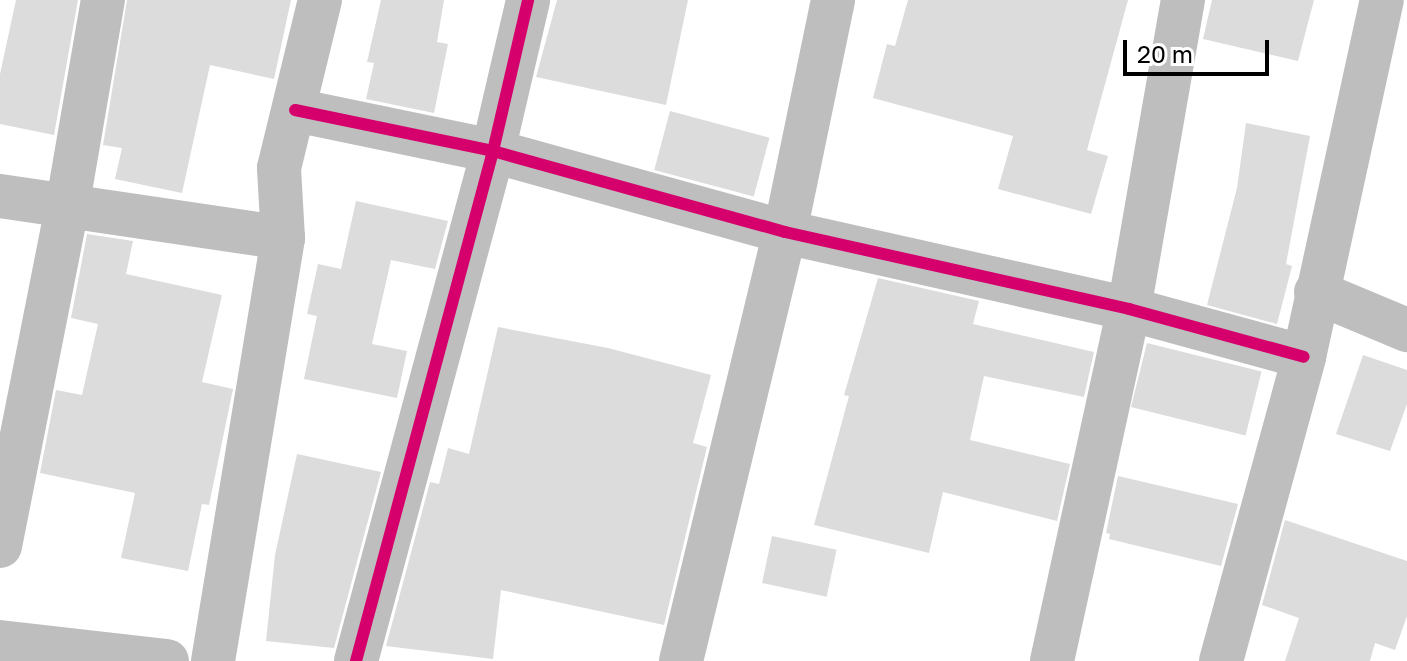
<!DOCTYPE html>
<style>
body{margin:0}
#map{position:relative;width:1407px;height:661px;overflow:hidden;background:#fff;font-family:"Golos Text",sans-serif}
div>[style]{position:absolute}
[style*='--x']{left:calc(var(--x)*1px);top:calc(var(--y)*1px);width:calc(var(--w)*1px);rotate:calc(var(--a)*1deg)}
.building>*{inset:0;background:#dcdcdc;transform-origin:0 0}
.street>*{height:44px;margin:-22px;padding:0 22px;transform-origin:22px;border-radius:22px;background:#bebebe}
.cycleway>*{height:12px;margin:-6px;padding:0 6px;transform-origin:6px;border-radius:6px;background:#d6006c}
span{translate:-50% -50%;white-space:nowrap;text-align:center;line-height:1.15;-webkit-text-stroke:8px #fff;paint-order:stroke}
.scale{position:absolute;left:1123px;top:40px;width:146px;height:36px;box-sizing:border-box;border:4px solid #000;border-top:0;padding-left:10px;font-size:24px;line-height:28px;white-space:nowrap;color:#000;-webkit-text-stroke:6px #fff;paint-order:stroke}
</style>
<div id="map">
<div class="building">
<div style="clip-path:polygon(16px 0,78px 0,54px 135px,0 124px,0 74px)"></div>
<div style="clip-path:polygon(127px 0,291px 0,274px 79px,210px 65px,182px 193px,115px 179px,122px 148px,103px 145px)"></div>
<div style="clip-path:polygon(381px 0,444px 0,437px 42px,448px 44px,434px 113px,366px 99px,374px 63px,367px 62px)"></div>
<div style="clip-path:polygon(557px 0,688px 0,666px 105px,536px 77px)"></div>
<div style="clip-path:polygon(908px 0,1128px 0,1087px 150px,1108px 156px,1091px 214px,998px 189px,1013px 136px,873px 98px,887px 44px,895px 46px)"></div>
<div style="clip-path:polygon(1212px 0,1314px 0,1298px 61px,1203px 39px)"></div>
<div style="left:670px;top:111px;width:103px;height:61px;rotate:15deg"></div>
<div style="clip-path:polygon(1246px 123px,1310px 136px,1286px 264px,1292px 266px,1277px 324px,1207px 305px,1237px 188px)"></div>
<div style="clip-path:polygon(356px 201px,448px 221px,435px 269px,391px 260px,372px 344px,407px 351px,397px 398px,304px 379px,317px 316px,307px 314px,318px 264px,341px 269px)"></div>
<div style="clip-path:polygon(87px 234px,133px 241px,126px 274px,222px 295px,202px 382px,233px 389px,209px 505px,202px 504px,188px 571px,121px 558px,135px 493px,40px 473px,56px 390px,82px 395px,98px 324px,71px 318px)"></div>
<div style="clip-path:polygon(878px 278px,979px 301px,973px 324px,1094px 352px,1084px 397px,984px 376px,970px 440px,1070px 464px,1057px 521px,943px 492px,929px 553px,814px 525px,849px 396px,844px 395px)"></div>
<div style="clip-path:polygon(498px 327px,608px 348px,711px 375px,693px 443px,707px 447px,664px 625px,501px 590px,493px 659px,386px 646px,430px 482px,439px 484px,448px 448px,469px 454px)"></div>
<div style="left:1147px;top:343px;width:118px;height:66px;rotate:14deg"></div>
<div style="clip-path:polygon(1363px 355px,1407px 370px,1407px 404px,1390px 451px,1336px 434px)"></div>
<div style="clip-path:polygon(297px 454px,381px 472px,334px 648px,266px 641px,275px 555px)"></div>
<div style="clip-path:polygon(1118px 476px,1238px 504px,1221px 566px,1109px 539px,1110px 534px,1106px 533px)"></div>
<div style="clip-path:polygon(1285px 520px,1407px 561px,1407px 616px,1395px 650px,1375px 643px,1370px 661px,1285px 661px,1299px 618px,1262px 605px)"></div>
<div style="left:772px;top:536px;width:66px;height:48px;rotate:12deg"></div>
</div>
<div class="street">
<div style="--x:295;--y:110;--w:202;--a:11.7"></div>
<div style="--x:493;--y:151;--w:303;--a:15.5"></div>
<div style="--x:785;--y:232;--w:353;--a:12.6"></div>
<div style="--x:1129;--y:309;--w:181;--a:15.3"></div>
<div style="--x:0;--y:196;--w:286;--a:8.4"></div>
<div style="--x:1316;--y:292;--w:99;--a:22.7"></div>
<div style="--x:0;--y:546;--w:345;--a:-78.8"></div>
<div style="--x:67;--y:208;--w:211;--a:-80.2"></div>
<div style="--x:0;--y:642;--w:168;--a:6.5"></div>
<div style="--x:213;--y:661;--w:429;--a:-80.6"></div>
<div style="--x:283;--y:238;--w:70;--a:-93.3"></div>
<div style="--x:279;--y:168;--w:173;--a:-76.3"></div>
<div style="--x:356;--y:661;--w:528;--a:-74.96"></div>
<div style="--x:493;--y:151;--w:155;--a:-76.9"></div>
<div style="--x:681;--y:661;--w:441;--a:-76.4"></div>
<div style="--x:785;--y:232;--w:237;--a:-78.3"></div>
<div style="--x:1052;--y:661;--w:360;--a:-77.7"></div>
<div style="--x:1129;--y:309;--w:314;--a:-80.1"></div>
<div style="--x:1221;--y:661;--w:315;--a:-74.7"></div>
<div style="--x:1304;--y:357;--w:365;--a:-77.7"></div>
</div>
<div class="cycleway">
<div style="--x:295;--y:110;--w:202;--a:11.7"></div>
<div style="--x:493;--y:151;--w:303;--a:15.5"></div>
<div style="--x:785;--y:232;--w:353;--a:12.6"></div>
<div style="--x:1129;--y:309;--w:181;--a:15.3"></div>
<div style="--x:356;--y:661;--w:528;--a:-74.96"></div>
<div style="--x:493;--y:151;--w:155;--a:-76.9"></div>
</div>
<div class="scale">20 m</div>
</div>
